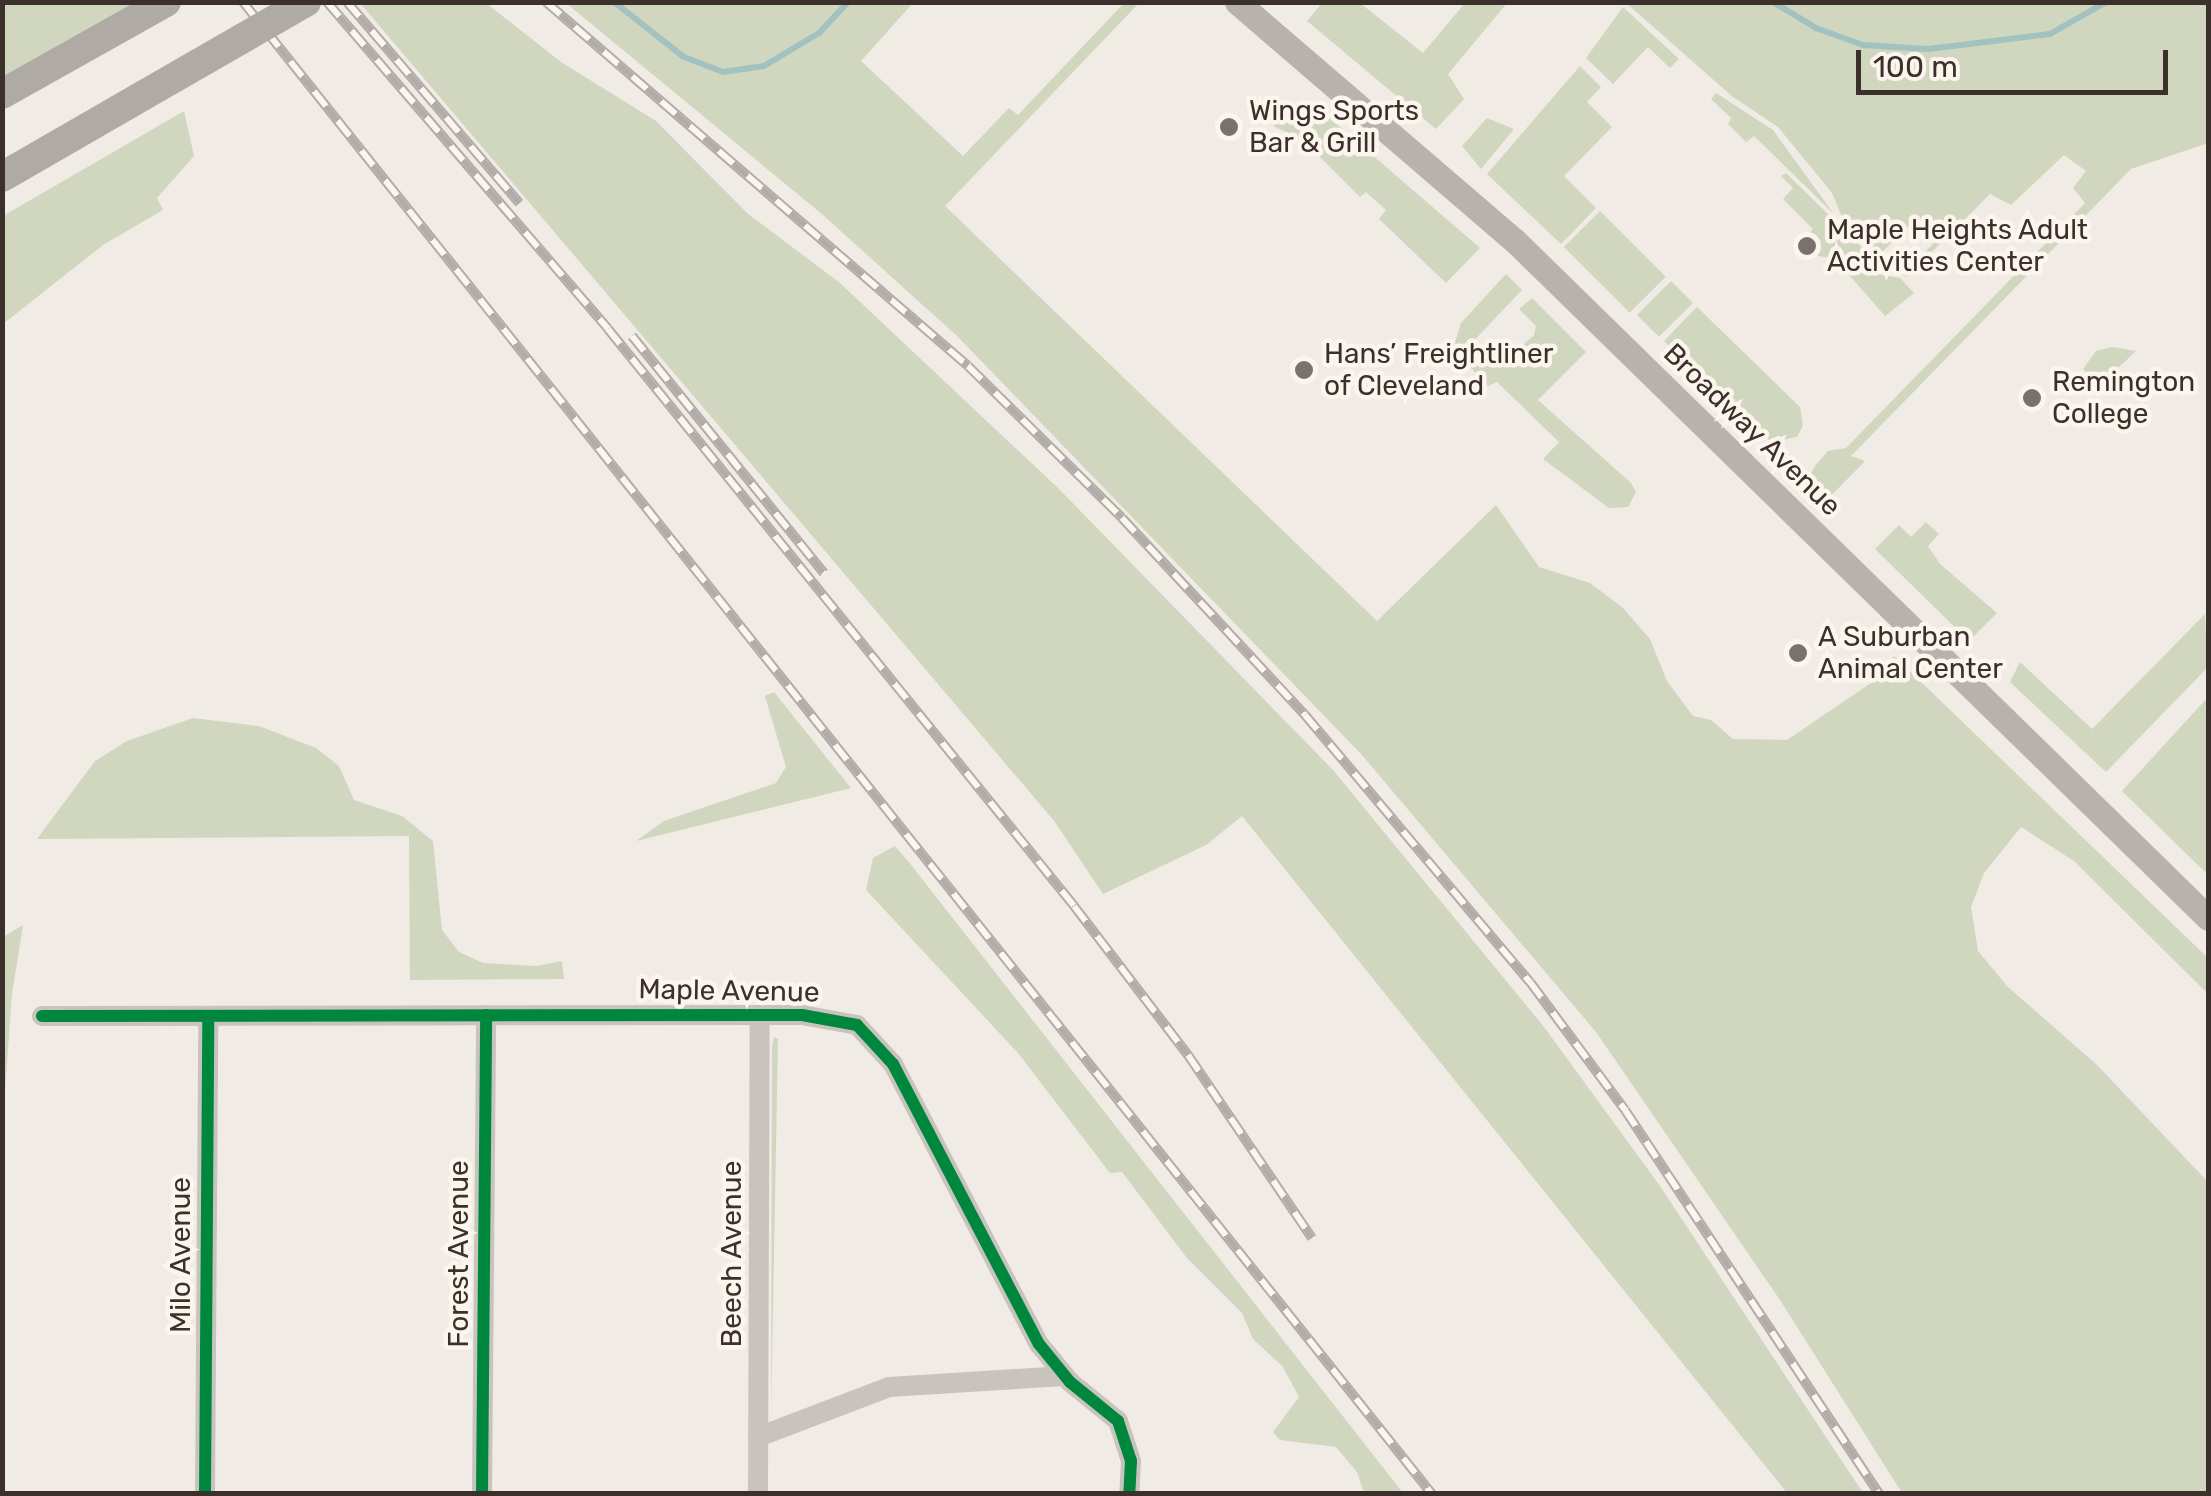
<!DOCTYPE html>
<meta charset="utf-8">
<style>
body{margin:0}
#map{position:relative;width:2211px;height:1496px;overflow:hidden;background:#f0ebe5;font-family:Rubik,sans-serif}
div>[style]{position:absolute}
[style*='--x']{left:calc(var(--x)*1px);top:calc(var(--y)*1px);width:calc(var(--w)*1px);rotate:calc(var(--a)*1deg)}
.green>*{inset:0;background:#d1d6bf;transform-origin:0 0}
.stream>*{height:6px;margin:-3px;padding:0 3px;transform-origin:3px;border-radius:3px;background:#a1c2c1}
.minor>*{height:20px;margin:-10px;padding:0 10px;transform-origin:10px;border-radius:10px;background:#c9c3be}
.major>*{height:25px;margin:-12.5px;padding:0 12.5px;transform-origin:12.5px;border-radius:12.5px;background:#b8b1ad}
.highway>*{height:30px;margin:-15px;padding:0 15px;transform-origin:15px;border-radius:15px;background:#afaaa4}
.rail>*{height:10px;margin-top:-5px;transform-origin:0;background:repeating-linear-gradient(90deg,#fbf5ee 0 19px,#b1aca8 0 38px);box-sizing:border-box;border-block:2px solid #b1aca8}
.highway-bridge>*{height:30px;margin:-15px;padding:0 15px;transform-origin:15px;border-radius:15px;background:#afaaa4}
.cycleway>*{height:12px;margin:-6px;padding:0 6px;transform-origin:6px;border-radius:6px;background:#00873e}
.dots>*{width:28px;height:28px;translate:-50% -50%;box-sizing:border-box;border:5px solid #fbf5ee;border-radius:50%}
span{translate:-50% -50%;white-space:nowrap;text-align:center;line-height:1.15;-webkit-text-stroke:9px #fbf5ee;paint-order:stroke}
.poi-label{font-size:28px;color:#3b302b}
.left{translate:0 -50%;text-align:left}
.street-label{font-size:28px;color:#3b302b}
.frame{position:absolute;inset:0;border:5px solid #3b302b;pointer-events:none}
.scale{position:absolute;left:1856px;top:50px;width:312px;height:45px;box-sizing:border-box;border:5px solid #3b302b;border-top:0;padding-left:12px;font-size:30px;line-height:35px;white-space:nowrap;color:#3b302b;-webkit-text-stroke:8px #fbf5ee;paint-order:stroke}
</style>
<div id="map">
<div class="green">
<div style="clip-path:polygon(3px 3px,168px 3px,3px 94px)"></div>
<div style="clip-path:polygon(360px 3px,486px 3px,561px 62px,656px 121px,747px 213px,840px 283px,1058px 488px,1333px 770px,1544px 1027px,1660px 1186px,1863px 1493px,1787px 1493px,1242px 816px,1206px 845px,1103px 894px,1055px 822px)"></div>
<div style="clip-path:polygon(566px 3px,913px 3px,861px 61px,963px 156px,1009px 108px,1018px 115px,1124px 3px,1139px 3px,945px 206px,1377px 621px,1496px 505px,1539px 567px,1590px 583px,1623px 608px,1650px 639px,1667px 681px,1693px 716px,1711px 720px,1733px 739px,1787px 740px,1871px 683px,1894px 656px,2208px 958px,2208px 994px,2074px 861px,2021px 827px,1984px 873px,1971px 907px,1978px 951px,2007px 986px,2097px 1065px,2208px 1182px,2208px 1493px,1902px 1493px,1780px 1300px,1596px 1032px,1362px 755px,957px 336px,823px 215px)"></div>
<div style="clip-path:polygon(1322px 3px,1360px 3px,1423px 53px,1465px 3px,1507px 3px,1448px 74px,1464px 99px,1436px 129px,1307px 21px)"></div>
<div style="clip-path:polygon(1626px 3px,2208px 3px,2208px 143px,2131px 169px,1851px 456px,1865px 461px,1825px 502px,1806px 483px,1815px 466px,1828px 451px,1846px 448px,2085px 203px,2073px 188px,2086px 171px,2064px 155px,2011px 205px,1990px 194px,1907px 277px,1903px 274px,1939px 238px,1918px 217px,1878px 256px,1864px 243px,1874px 233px,1864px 224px,1854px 233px,1845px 224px,1832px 193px,1778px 127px,1733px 97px)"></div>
<div style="clip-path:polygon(1623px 7px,1679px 59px,1670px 68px,1648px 47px,1613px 84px,1586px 58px)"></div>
<div style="clip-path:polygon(1580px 66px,1601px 87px,1587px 102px,1612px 127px,1564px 176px,1596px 208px,1561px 244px,1487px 174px)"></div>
<div style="clip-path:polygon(1716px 93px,1773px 130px,1834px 214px,1754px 136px,1746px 142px,1728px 124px,1731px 118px,1711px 99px)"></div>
<div style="clip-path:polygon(1311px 102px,1480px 248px,1446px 283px,1379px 219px,1386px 210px,1366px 192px,1360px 197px,1302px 139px,1273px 126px)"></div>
<div style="clip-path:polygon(184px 111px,194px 156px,157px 198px,163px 210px,103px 245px,3px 324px,3px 216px)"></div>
<div style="clip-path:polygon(1487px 118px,1514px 129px,1481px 169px,1462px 146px)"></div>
<div style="clip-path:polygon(1786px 173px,1874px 259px,1874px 264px,1805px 254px,1803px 242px,1813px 229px,1783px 199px,1793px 188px,1781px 176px)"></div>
<div style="left:1600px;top:211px;width:93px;height:51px;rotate:45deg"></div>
<div style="clip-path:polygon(1843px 268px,1900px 278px,1914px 293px,1885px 316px)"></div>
<div style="clip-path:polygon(1506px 274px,1522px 290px,1465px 350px,1474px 359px,1486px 347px,1503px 364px,1534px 335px,1536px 326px,1519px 309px,1532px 298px,1586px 352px,1538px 400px,1631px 483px,1636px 492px,1628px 507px,1609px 508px,1543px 459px,1559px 442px,1497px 382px,1488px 386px,1453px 349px,1461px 323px)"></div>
<div style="left:1671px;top:281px;width:31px;height:48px;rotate:45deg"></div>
<div style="clip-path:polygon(1697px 307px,1800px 407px,1803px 426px,1797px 437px,1771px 442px,1664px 341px)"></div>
<div style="clip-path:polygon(2112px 347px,2136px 351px,2100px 385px,2083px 369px,2096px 351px)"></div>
<div style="clip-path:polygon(1926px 522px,1939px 534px,1928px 546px,1940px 564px,1997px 613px,1969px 641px,1875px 549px,1899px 525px,1911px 537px)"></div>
<div style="clip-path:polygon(2205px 614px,2208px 667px,2106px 772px,2010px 682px,2020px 662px,2092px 729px)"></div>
<div style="clip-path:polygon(774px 692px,851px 788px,636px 841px,664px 821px,776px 783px,786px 767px,765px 696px)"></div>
<div style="clip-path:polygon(2208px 697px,2208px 869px,2205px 872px,2122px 791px)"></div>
<div style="clip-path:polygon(193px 718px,259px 726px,316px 748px,339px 766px,354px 800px,402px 816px,433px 841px,442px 930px,459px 952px,483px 963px,537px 966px,562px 961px,564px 979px,410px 980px,409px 836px,37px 839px,95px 761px,127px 741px)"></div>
<div style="clip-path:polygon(895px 846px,908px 861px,1403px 1493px,1364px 1493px,1357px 1472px,1336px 1447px,1280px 1440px,1273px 1432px,1299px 1397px,1283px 1367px,1253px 1339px,1242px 1313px,1187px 1258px,1122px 1172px,1110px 1173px,1018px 1053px,866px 890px,873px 858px)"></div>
<div style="clip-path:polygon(23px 925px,12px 994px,3px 1119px,3px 937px)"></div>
<div style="clip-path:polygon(774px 1037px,778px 1039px,771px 1415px,772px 1047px)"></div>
</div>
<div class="stream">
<div style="--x:614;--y:2;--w:89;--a:38.2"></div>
<div style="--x:684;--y:57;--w:42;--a:21"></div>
<div style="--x:723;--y:72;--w:41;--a:-8.3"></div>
<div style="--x:764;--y:66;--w:64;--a:-31"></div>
<div style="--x:819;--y:33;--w:42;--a:-46.9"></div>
<div style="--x:1773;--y:2;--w:50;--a:31.2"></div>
<div style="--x:1816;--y:28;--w:50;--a:19.9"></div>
<div style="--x:1863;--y:45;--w:65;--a:3.5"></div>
<div style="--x:1928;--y:49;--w:123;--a:-7"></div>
<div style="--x:2050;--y:34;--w:64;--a:-29.7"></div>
</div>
<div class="minor">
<div style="--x:42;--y:1016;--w:760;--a:-0.08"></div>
<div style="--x:802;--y:1015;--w:56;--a:10.3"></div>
<div style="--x:857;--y:1025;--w:53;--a:47.3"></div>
<div style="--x:893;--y:1064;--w:316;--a:62.5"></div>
<div style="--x:1039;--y:1344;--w:49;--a:50.8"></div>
<div style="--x:1070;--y:1382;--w:62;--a:39.1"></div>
<div style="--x:1118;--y:1421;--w:42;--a:72"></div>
<div style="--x:1131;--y:1461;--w:33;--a:93"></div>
<div style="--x:758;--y:1437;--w:140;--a:-20.9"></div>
<div style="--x:889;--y:1387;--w:175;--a:-3.6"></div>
<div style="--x:205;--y:1494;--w:478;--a:-89.6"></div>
<div style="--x:482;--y:1494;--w:479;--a:-89.5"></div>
<div style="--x:758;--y:1494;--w:479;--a:-89.8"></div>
</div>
<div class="major">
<div style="--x:1237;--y:2;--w:365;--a:40.7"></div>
<div style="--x:1514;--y:240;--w:970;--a:44.33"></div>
</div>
<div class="highway">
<div style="--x:2;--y:94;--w:188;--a:-29.3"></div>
<div style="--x:2;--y:177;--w:164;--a:-30"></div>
</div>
<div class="rail">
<div style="--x:243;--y:2;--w:1908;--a:51.45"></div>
<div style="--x:327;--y:2;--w:431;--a:49.3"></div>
<div style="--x:608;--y:329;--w:742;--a:51.07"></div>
<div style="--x:1074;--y:906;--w:188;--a:52.6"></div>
<div style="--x:1188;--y:1055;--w:221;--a:55.9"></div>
<div style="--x:347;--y:2;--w:265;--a:49.4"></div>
<div style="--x:546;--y:2;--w:557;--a:40.78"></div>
<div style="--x:968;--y:366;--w:216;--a:44.6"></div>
<div style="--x:1122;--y:518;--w:269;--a:47.1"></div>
<div style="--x:1305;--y:715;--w:349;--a:49.9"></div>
<div style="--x:1530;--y:982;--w:159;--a:53.4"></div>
<div style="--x:1625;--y:1110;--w:460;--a:56.5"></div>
<div style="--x:632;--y:336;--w:305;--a:51"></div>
</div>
<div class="highway-bridge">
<div style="--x:144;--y:95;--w:187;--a:-29.9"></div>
</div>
<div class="cycleway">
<div style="--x:42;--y:1016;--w:760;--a:-0.08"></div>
<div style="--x:802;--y:1015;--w:56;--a:10.3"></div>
<div style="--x:857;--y:1025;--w:53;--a:47.3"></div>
<div style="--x:893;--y:1064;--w:316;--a:62.5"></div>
<div style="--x:1039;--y:1344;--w:49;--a:50.8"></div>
<div style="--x:1070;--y:1382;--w:62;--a:39.1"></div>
<div style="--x:1118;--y:1421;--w:42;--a:72"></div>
<div style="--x:1131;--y:1461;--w:33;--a:93"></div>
<div style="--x:205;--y:1494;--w:478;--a:-89.6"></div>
<div style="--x:482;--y:1494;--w:479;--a:-89.5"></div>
</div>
<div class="dots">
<div style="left:1229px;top:127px;background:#7a716c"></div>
<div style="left:1807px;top:246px;background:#7a716c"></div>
<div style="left:1304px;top:370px;background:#7a716c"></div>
<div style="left:2032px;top:398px;background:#7a716c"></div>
<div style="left:1798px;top:653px;background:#7a716c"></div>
</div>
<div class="poi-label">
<span class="left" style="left:1249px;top:127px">Wings Sports<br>Bar &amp; Grill</span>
<span class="left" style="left:1827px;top:246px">Maple Heights Adult<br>Activities Center</span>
<span class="left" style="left:1324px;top:370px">Hans’ Freightliner<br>of Cleveland</span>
<span class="left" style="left:2052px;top:398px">Remington<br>College</span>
<span class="left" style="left:1818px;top:653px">A Suburban<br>Animal Center</span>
</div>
<div class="street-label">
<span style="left:1752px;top:430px;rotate:44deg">Broadway Avenue</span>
<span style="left:729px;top:991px;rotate:1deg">Maple Avenue</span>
<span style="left:459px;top:1254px;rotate:-90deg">Forest Avenue</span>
<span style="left:732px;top:1254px;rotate:-90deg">Beech Avenue</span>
<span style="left:181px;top:1255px;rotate:-90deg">Milo Avenue</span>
</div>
<div class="frame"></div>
<div class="scale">100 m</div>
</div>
